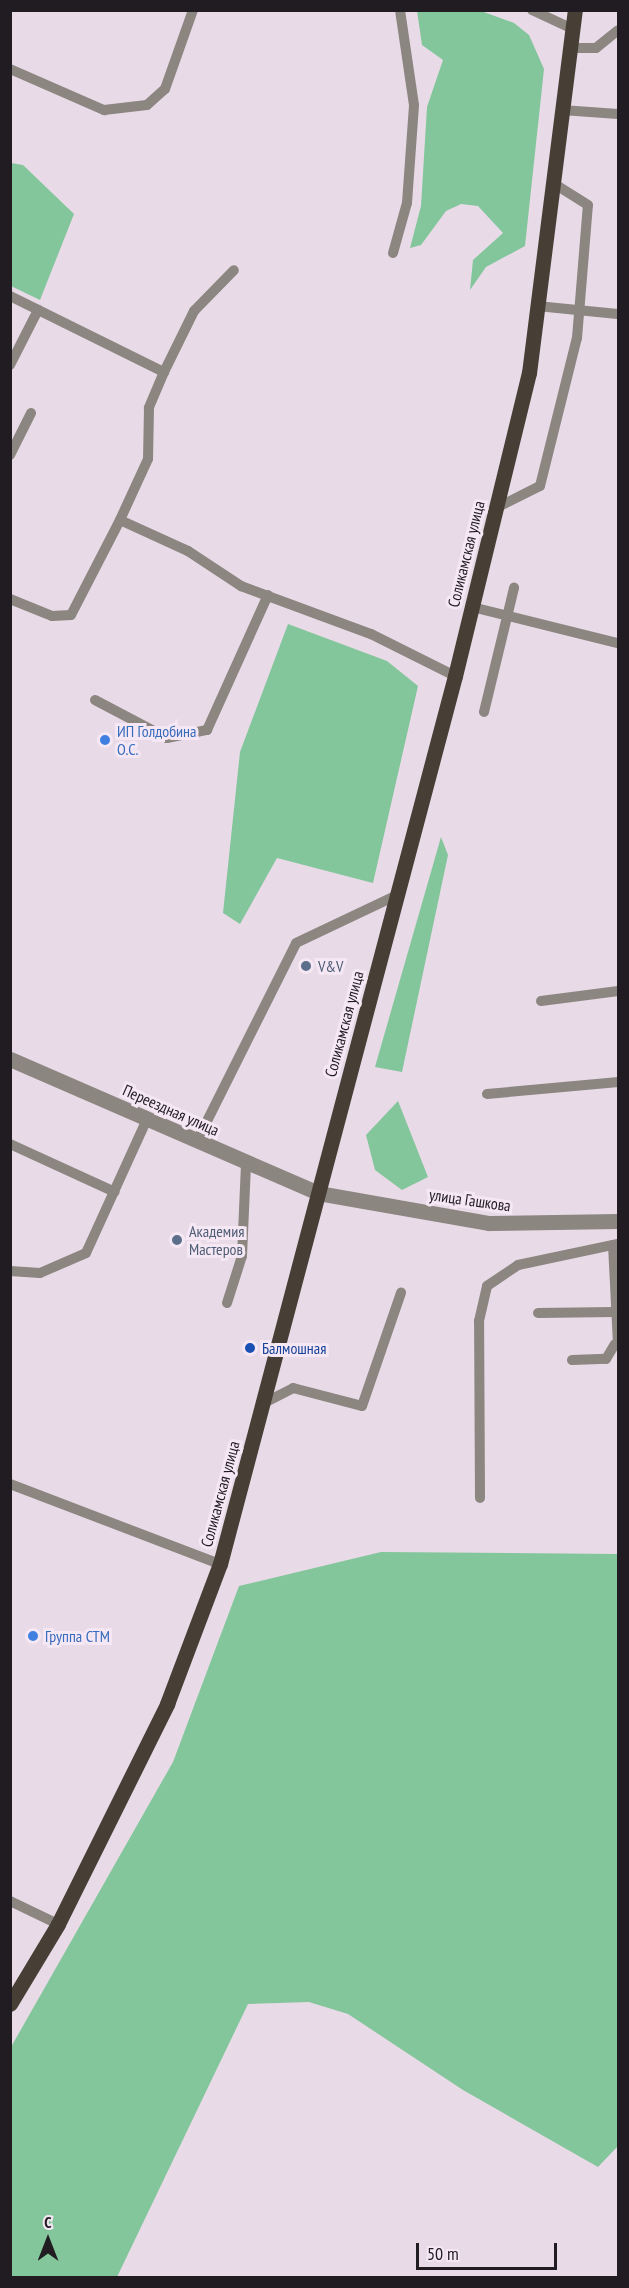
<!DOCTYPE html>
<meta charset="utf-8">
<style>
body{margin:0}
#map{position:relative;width:629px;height:2288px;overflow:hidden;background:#e8dae7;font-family:"PT Sans Narrow",sans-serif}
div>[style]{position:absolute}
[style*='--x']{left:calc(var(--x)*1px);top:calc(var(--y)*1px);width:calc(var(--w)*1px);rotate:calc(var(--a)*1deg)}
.green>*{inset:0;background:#83c69b}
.service>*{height:10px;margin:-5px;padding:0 5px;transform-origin:5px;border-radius:5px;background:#8b8680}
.minor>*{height:15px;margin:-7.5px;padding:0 7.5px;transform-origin:7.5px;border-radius:7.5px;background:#8b8680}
.tertiary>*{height:15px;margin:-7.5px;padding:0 7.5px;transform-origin:7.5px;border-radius:7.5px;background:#8b8680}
.primary>*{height:15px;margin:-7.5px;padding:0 7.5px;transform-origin:7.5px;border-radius:7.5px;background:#473f35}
.dots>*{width:16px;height:16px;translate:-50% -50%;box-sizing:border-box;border:3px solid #f5e7f4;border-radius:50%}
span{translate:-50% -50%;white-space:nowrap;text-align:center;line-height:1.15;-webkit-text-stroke:6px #f5e7f4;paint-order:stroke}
.street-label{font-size:16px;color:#211c21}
.shop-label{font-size:16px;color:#366cbe}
.left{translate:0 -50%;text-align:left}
.service-label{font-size:16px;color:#4e5e75}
.transit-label{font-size:16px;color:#164399}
.frame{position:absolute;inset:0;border:12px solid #211c21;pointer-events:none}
.north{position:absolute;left:18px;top:2210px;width:60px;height:60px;-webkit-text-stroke:4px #f5e7f4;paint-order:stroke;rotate:0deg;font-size:16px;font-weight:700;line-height:24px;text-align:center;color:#211c21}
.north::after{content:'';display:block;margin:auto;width:21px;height:27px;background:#211c21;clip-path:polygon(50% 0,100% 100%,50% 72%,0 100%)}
.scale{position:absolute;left:416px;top:2243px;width:141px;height:27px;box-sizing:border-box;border:3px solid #211c21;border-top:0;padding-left:8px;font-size:18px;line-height:21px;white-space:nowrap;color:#211c21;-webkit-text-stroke:4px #f5e7f4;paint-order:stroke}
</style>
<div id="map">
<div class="green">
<div style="clip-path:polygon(417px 11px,481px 11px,514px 23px,529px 35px,544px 69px,525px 246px,486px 267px,470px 290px,473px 260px,503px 233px,478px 206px,461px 204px,446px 211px,421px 245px,410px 248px,421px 206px,427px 107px,443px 60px,422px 45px)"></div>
<div style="clip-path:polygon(11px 163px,23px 165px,74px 214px,40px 300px,11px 286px)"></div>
<div style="clip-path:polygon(288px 624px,387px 661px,418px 686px,373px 883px,277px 858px,240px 924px,223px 913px,240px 752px)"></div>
<div style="clip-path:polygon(441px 837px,448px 855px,402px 1072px,375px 1067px)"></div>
<div style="clip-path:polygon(398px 1101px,428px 1177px,402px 1190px,375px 1170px,366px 1135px)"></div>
<div style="clip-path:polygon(381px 1552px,618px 1554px,618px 2146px,598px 2167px,463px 2090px,348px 2014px,309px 2002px,248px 2004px,117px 2277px,11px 2277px,11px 2047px,173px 1762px,239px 1586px)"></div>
</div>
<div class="service">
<div style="--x:532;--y:10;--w:45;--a:24.9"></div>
<div style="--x:570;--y:48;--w:26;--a:0"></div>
<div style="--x:596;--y:48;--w:28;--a:-39"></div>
<div style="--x:10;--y:69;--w:103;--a:23.6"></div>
<div style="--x:104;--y:110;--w:43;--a:-6.6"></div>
<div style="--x:147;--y:105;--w:24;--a:-42"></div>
<div style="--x:165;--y:89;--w:84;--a:-70.5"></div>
<div style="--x:562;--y:110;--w:56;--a:4.1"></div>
<div style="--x:393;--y:253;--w:52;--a:-74.4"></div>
<div style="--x:407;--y:203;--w:98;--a:-85.9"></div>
<div style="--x:414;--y:105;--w:96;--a:-98.4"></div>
<div style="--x:10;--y:296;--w:172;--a:26.3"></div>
<div style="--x:164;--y:372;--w:39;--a:113"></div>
<div style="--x:149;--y:408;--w:51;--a:91.1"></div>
<div style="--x:148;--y:459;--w:67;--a:114.7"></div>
<div style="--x:537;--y:306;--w:81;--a:5.6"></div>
<div style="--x:10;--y:365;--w:62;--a:-63"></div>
<div style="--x:164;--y:372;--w:68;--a:-63.8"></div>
<div style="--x:194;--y:311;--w:57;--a:-45.7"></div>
<div style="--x:10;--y:455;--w:47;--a:-63.4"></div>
<div style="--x:496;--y:508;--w:49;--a:-26.6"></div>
<div style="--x:540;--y:486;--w:153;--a:-76"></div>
<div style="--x:577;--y:338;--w:133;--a:-85.3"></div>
<div style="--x:588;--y:205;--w:41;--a:-147.8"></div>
<div style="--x:10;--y:599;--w:45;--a:22"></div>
<div style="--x:52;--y:616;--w:19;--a:-3"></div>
<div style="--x:71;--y:615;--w:107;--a:-62.7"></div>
<div style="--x:120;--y:520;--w:75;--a:24.5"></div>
<div style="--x:188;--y:551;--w:64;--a:33.4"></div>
<div style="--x:241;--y:586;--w:139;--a:20.3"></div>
<div style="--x:371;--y:634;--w:94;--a:26.6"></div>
<div style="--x:472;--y:607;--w:150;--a:13.9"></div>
<div style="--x:95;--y:700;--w:81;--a:27.8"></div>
<div style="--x:167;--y:738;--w:41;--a:-11.3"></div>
<div style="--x:207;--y:730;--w:148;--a:-65.7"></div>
<div style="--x:484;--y:712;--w:128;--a:-76.4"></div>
<div style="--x:541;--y:1001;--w:78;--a:-7.4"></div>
<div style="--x:487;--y:1094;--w:132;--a:-5.2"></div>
<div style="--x:197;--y:1141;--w:221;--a:-63.4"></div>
<div style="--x:296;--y:943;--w:112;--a:-25.4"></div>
<div style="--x:10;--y:1144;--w:115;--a:24.6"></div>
<div style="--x:613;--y:1245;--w:99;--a:87.1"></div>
<div style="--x:10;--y:1271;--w:30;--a:4"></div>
<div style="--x:40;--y:1273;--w:50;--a:-23.5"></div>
<div style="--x:86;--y:1253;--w:147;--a:-65.5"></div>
<div style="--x:227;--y:1303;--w:49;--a:-72.3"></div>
<div style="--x:242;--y:1256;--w:93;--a:-87.5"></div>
<div style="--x:538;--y:1313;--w:76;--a:-0.8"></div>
<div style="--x:572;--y:1360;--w:34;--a:-2"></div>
<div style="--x:606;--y:1359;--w:17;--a:-59"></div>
<div style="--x:262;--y:1404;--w:35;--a:-27"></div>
<div style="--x:293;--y:1388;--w:71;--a:14.6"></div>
<div style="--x:362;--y:1406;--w:120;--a:-71"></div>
<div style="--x:10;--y:1484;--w:225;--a:20.9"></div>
<div style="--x:480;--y:1498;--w:177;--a:-90.3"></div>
<div style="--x:479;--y:1321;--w:36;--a:-77"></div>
<div style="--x:487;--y:1286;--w:37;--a:-34"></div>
<div style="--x:518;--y:1265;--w:102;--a:-11.9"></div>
<div style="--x:10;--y:1901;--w:53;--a:25.6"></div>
</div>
<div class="minor">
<div style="--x:10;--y:1059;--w:336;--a:23.5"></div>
</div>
<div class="tertiary">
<div style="--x:318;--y:1193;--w:174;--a:10"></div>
<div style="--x:489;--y:1223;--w:129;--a:-0.9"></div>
</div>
<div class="primary">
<div style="--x:10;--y:2004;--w:93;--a:-59"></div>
<div style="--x:58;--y:1924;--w:246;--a:-63.6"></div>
<div style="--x:167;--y:1704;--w:150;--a:-69.3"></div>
<div style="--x:220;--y:1564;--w:919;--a:-75.18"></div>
<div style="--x:455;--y:676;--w:312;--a:-76.3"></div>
<div style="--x:529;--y:373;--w:366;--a:-82.8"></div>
</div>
<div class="dots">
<div style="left:105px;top:740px;background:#3f7fe0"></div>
<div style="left:306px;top:966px;background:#5c6f8a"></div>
<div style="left:177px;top:1240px;background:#5c6f8a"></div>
<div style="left:250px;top:1348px;background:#1a4fb4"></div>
<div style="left:33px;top:1636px;background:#3f7fe0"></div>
</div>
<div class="street-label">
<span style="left:466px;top:554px;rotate:-76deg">Соликамская улица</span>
<span style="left:344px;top:1024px;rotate:-75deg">Соликамская улица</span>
<span style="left:171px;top:1110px;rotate:24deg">Переездная улица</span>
<span style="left:470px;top:1200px;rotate:8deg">улица Гашкова</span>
<span style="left:220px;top:1494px;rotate:-75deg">Соликамская улица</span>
</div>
<div class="shop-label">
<span class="left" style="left:117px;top:740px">ИП Голдобина<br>О.С.</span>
<span class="left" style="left:45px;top:1636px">Группа СТМ</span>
</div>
<div class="service-label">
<span class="left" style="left:318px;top:966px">V&amp;V</span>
<span class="left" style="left:189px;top:1240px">Академия<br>Мастеров</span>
</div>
<div class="transit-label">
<span class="left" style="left:262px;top:1348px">Балмошная</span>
</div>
<div class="frame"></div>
<div class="north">С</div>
<div class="scale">50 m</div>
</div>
